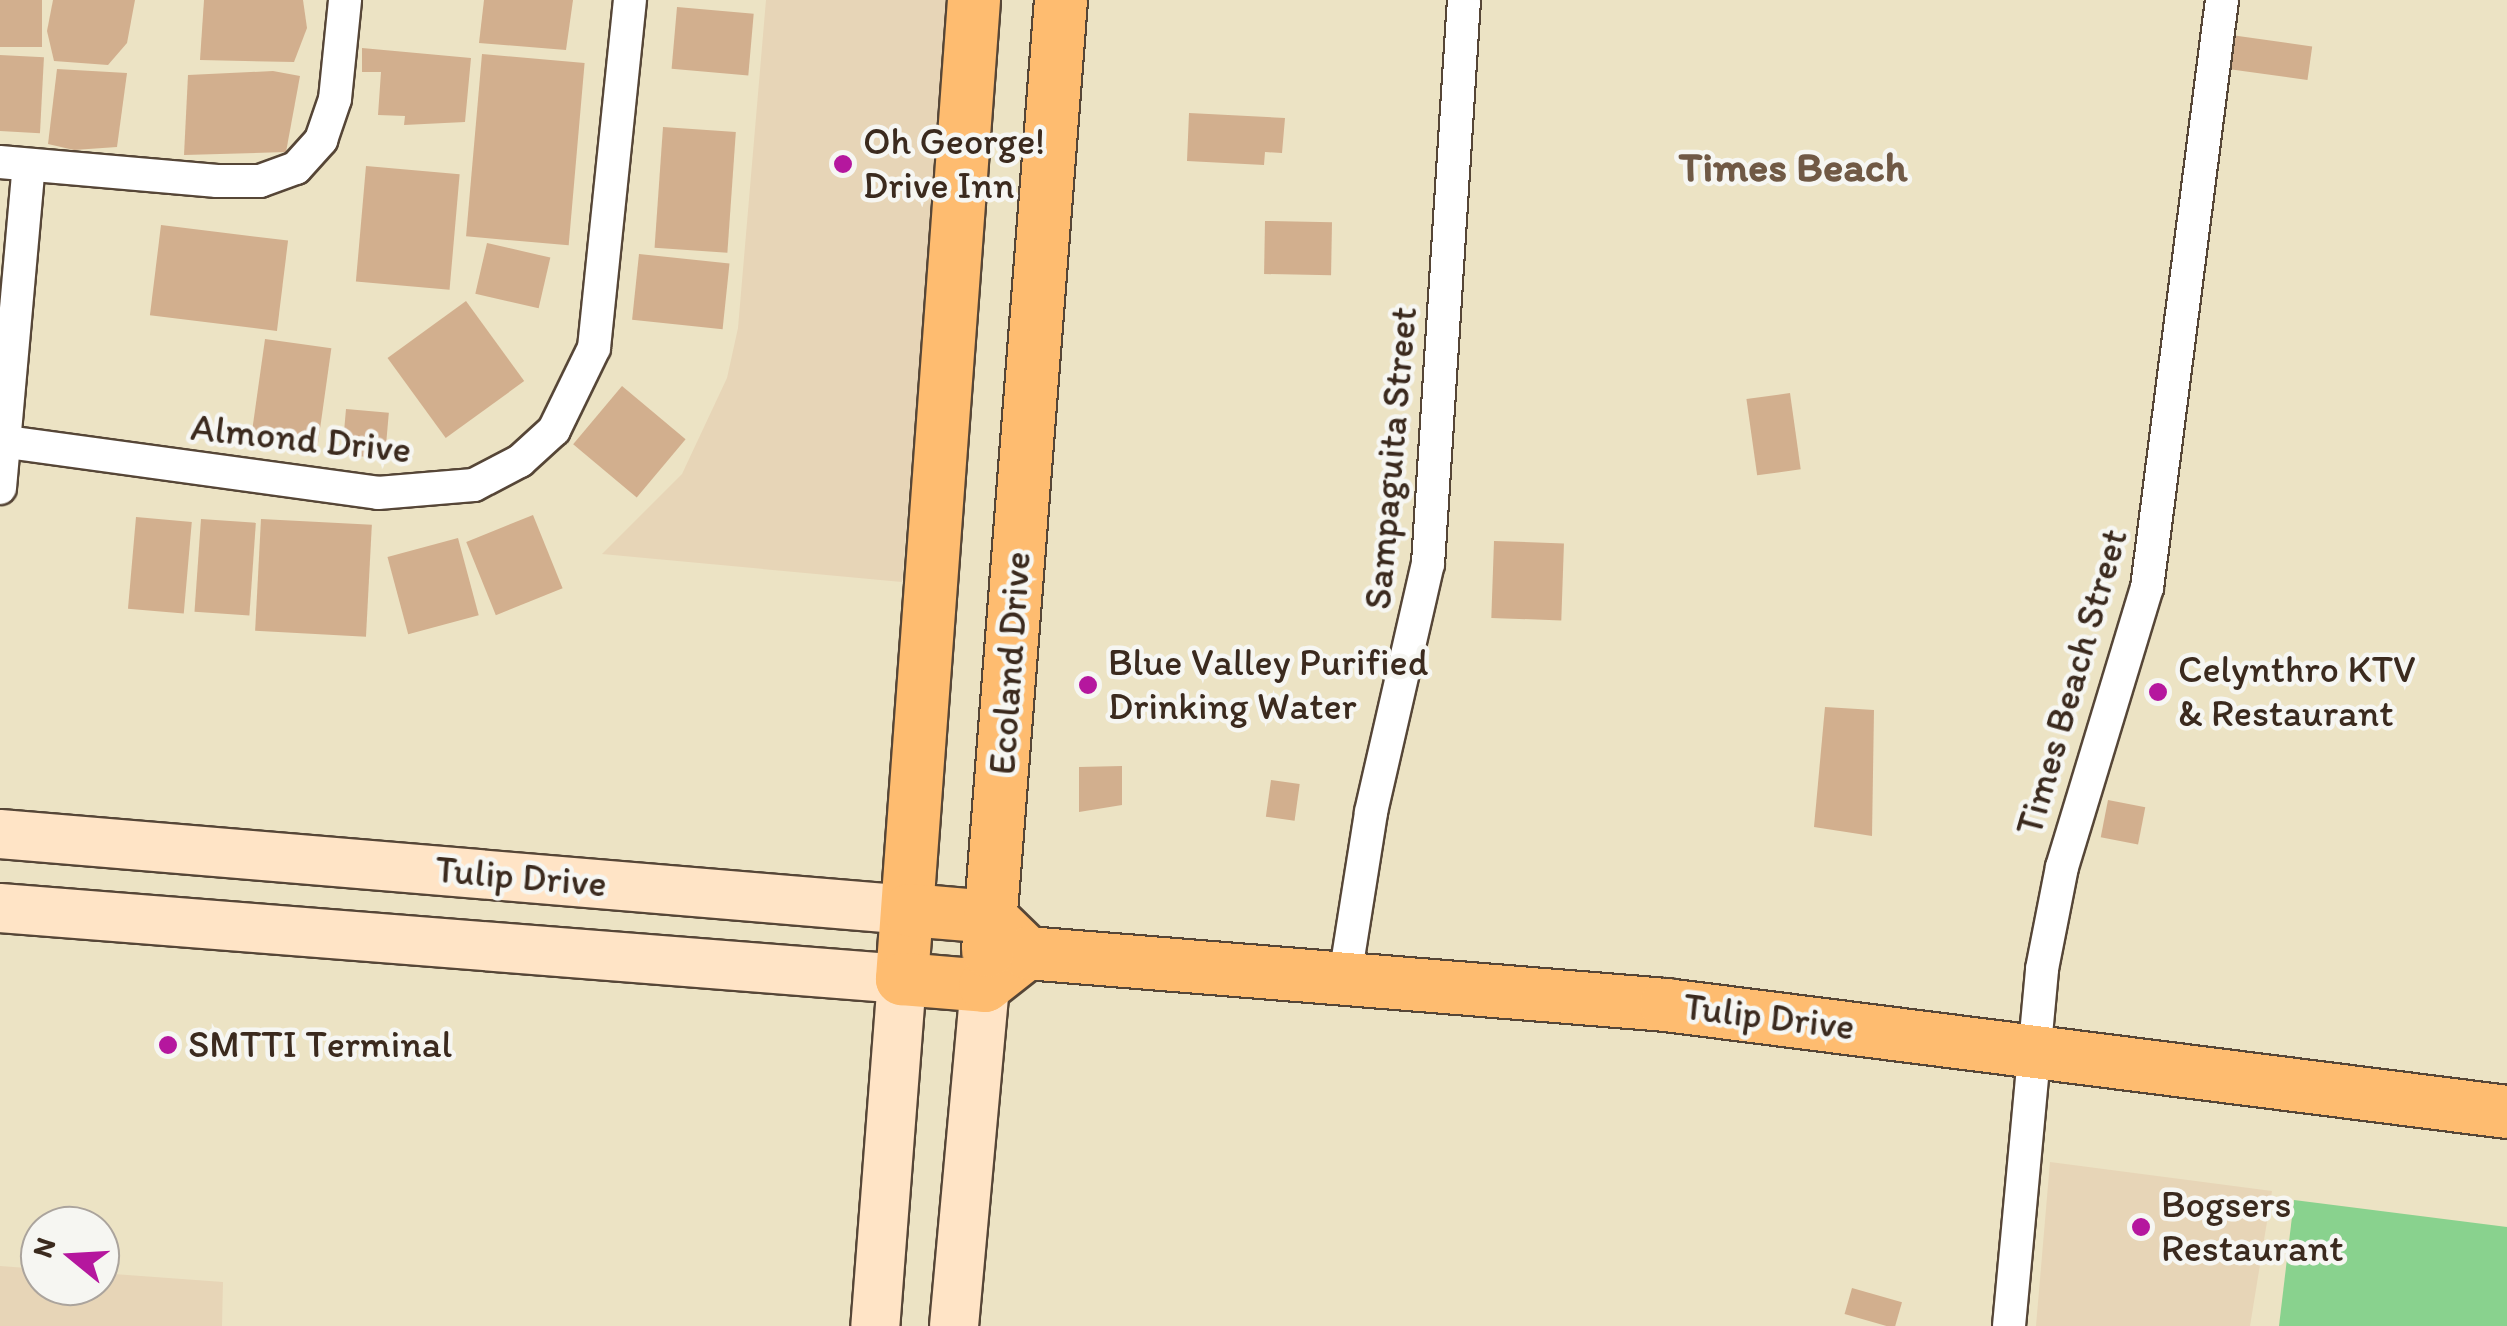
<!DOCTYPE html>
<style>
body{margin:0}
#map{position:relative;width:2507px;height:1326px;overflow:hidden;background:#ece3c4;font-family:Itim,sans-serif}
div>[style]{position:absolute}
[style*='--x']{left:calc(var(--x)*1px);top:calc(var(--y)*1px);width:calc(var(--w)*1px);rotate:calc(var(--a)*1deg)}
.built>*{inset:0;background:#e7d5b7}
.green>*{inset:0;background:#89d28e}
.building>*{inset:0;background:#d2af8e;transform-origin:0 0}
.roads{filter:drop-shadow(2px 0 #564637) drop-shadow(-2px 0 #564637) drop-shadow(0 2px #564637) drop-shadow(0 -2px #564637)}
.minor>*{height:32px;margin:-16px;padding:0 16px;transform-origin:16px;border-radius:16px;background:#fff}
.secondary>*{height:48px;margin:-24px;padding:0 24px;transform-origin:24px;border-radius:24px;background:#ffe4c6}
.primary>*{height:52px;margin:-26px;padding:0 26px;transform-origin:26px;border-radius:26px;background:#febc70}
.dots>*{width:28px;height:28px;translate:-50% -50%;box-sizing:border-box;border:5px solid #f6f6f2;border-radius:50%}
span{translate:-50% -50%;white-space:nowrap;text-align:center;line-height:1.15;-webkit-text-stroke:9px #f6f6f2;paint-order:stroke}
.poi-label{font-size:38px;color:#3b2a1e}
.left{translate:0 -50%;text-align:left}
.street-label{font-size:38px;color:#3b2a1e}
.quarter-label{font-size:42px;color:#705945;font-weight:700}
.north{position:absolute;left:20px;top:1206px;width:100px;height:100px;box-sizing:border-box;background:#f6f6f2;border:2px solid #aba49d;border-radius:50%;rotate:288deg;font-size:28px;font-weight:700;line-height:40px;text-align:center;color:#3b2a1e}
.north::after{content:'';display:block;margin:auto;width:35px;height:45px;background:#b5179e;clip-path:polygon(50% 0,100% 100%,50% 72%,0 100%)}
</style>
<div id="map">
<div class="built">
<div style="clip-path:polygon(766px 0,948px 0,902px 582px,602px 554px,682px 474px,727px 378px,738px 328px)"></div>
<div style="clip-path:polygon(2050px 1162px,2272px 1191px,2250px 1326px,2036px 1326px)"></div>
<div style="clip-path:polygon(0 1266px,40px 1269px,40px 1286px,100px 1286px,100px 1273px,223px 1282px,222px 1326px,0 1326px)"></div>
</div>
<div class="green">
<div style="clip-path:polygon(2294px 1200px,2507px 1227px,2507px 1326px,2279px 1326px)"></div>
</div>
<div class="building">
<div style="left:0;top:0;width:42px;height:47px"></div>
<div style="clip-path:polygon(53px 0,135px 0,127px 43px,108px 65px,54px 61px,47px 31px)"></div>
<div style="clip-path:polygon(204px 0,303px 0,307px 28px,294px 62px,200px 60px)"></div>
<div style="clip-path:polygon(484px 0,573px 0,566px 50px,479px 43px)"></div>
<div style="left:677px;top:7px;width:77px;height:62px;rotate:5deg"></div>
<div style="left:2231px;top:35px;width:82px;height:34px;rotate:8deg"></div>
<div style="clip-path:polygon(362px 48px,471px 58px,465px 122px,404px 125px,405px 116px,378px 115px,381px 72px,362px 72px)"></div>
<div style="left:482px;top:54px;width:103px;height:183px;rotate:5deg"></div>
<div style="left:0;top:55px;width:44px;height:76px;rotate:3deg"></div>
<div style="clip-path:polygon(57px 69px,127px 73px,117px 147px,74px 150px,48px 144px)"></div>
<div style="clip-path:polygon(273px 71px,300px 76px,286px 152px,184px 155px,188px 75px)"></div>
<div style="clip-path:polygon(1189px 113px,1285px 118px,1282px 153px,1265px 152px,1264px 165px,1187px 161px)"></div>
<div style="left:663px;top:127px;width:73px;height:121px;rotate:4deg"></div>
<div style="left:366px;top:166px;width:94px;height:116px;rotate:5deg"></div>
<div style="left:1265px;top:221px;width:67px;height:53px;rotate:1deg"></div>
<div style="left:161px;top:225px;width:128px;height:91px;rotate:7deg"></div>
<div style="left:487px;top:243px;width:65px;height:52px;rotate:13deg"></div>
<div style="left:639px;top:254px;width:91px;height:66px;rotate:6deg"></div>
<div style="left:466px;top:301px;width:99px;height:97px;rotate:54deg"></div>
<div style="left:265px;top:339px;width:67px;height:104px;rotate:8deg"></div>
<div style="left:622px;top:386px;width:83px;height:76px;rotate:40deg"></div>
<div style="left:1790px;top:393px;width:77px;height:44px;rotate:82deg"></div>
<div style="left:346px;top:409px;width:43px;height:46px;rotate:5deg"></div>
<div style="left:533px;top:515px;width:79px;height:72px;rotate:68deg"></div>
<div style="left:136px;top:517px;width:56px;height:92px;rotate:5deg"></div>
<div style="left:201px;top:519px;width:55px;height:93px;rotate:4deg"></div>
<div style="left:261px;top:519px;width:111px;height:112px;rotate:3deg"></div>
<div style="left:458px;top:538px;width:80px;height:73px;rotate:75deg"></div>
<div style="left:1494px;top:541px;width:70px;height:77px;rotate:2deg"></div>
<div style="clip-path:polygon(1825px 707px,1874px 710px,1872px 836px,1814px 827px)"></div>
<div style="clip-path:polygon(1122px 766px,1122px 805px,1079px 812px,1079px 767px)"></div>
<div style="left:1271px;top:780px;width:29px;height:37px;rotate:8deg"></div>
<div style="left:2108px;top:800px;width:38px;height:38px;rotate:11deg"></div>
<div style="left:1852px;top:1288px;width:52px;height:27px;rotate:16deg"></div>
</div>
<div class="roads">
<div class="minor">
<div style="--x:0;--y:162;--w:218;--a:5"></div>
<div style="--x:217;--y:181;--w:43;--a:0"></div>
<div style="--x:260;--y:181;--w:38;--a:-20"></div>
<div style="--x:296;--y:168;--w:38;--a:-48"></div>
<div style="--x:321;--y:140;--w:43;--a:-71.1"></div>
<div style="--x:335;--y:99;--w:100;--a:-84.2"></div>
<div style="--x:0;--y:441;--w:382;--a:7.8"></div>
<div style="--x:378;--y:493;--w:96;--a:-4.8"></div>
<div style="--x:474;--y:485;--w:52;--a:-27.6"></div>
<div style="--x:520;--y:461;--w:46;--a:-42.4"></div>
<div style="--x:554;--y:430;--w:91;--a:-64"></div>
<div style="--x:594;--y:348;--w:350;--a:-84.1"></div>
<div style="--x:0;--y:488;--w:324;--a:-84.9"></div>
<div style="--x:1345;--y:977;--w:167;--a:-81"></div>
<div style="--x:1371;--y:812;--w:254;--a:-77.1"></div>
<div style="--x:1428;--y:564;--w:565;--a:-86.35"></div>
<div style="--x:2009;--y:1326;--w:359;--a:-84.7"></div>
<div style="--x:2042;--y:969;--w:104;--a:-78.9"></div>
<div style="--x:2062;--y:867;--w:292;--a:-73.1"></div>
<div style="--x:2147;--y:588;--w:593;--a:-82.73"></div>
</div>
<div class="secondary">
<div style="--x:0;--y:834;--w:912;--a:4.78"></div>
<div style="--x:0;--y:908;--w:905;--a:4.5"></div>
<div style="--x:902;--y:979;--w:348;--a:94.4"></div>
<div style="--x:954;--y:1326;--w:341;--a:-84.8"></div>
</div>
<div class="primary">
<div style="--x:974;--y:0;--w:982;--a:94.21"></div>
<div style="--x:902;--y:979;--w:83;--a:4.8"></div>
<div style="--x:985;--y:986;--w:53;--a:-38.2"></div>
<div style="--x:909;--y:910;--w:81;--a:4.9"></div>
<div style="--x:990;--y:917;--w:52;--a:44.2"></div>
<div style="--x:1027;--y:953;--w:641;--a:4.65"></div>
<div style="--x:1666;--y:1005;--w:848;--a:7.25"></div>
<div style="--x:988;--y:951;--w:954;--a:-85.61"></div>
</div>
</div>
<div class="dots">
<div style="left:843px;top:164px;background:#b5179e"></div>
<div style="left:1088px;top:685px;background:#b5179e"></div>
<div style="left:2158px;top:692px;background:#b5179e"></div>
<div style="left:168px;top:1045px;background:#b5179e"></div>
<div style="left:2141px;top:1227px;background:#b5179e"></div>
</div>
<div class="poi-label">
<span class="left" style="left:863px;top:164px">Oh George!<br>Drive Inn</span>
<span class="left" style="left:1108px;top:685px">Blue Valley Purified<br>Drinking Water</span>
<span class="left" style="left:2178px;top:692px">Celynthro KTV<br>&amp; Restaurant</span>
<span class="left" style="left:188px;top:1045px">SMTTI Terminal</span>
<span class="left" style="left:2161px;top:1227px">Bogsers<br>Restaurant</span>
</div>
<div class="street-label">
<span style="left:301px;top:439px;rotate:6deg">Almond Drive</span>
<span style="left:1391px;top:458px;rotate:-85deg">Sampaguita Street</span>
<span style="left:1010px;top:663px;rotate:-86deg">Ecoland Drive</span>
<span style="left:2072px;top:682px;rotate:-74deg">Times Beach Street</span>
<span style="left:521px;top:877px;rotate:5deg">Tulip Drive</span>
<span style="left:1769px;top:1017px;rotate:7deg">Tulip Drive</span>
</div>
<div class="quarter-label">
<span style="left:1793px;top:167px">Times Beach</span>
</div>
<div class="north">N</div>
</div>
